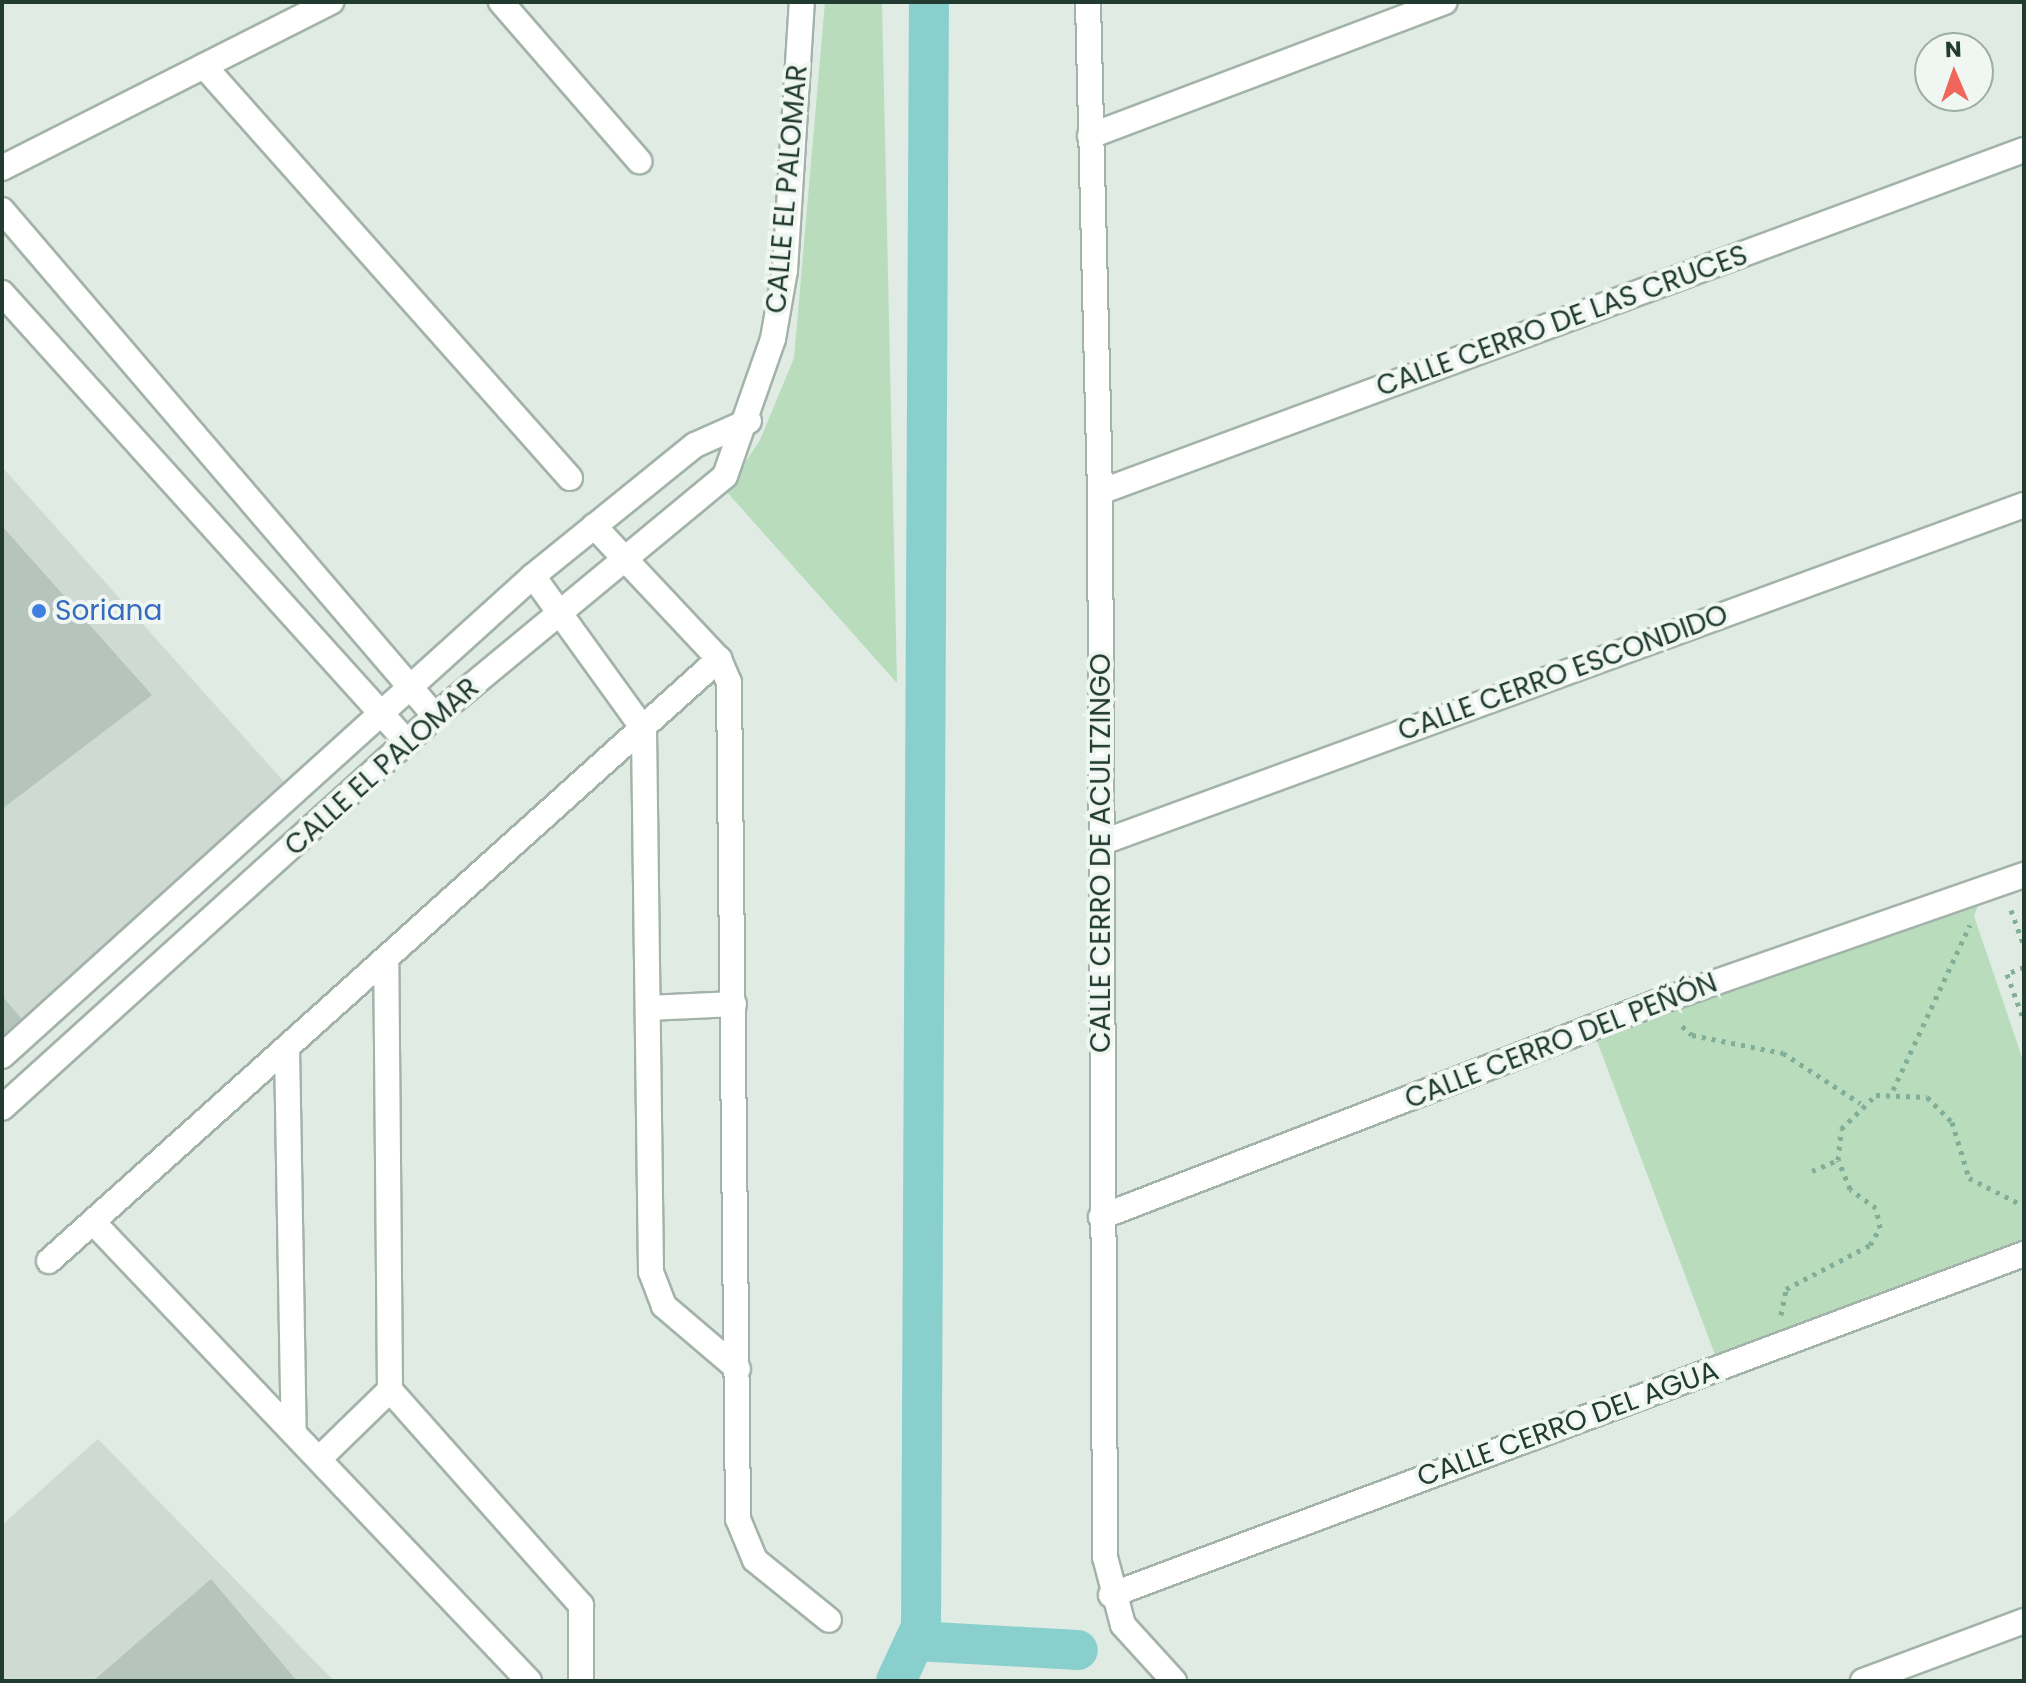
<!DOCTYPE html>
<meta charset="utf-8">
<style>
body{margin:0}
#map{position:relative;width:2026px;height:1683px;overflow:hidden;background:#e0ebe4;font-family:Poppins,sans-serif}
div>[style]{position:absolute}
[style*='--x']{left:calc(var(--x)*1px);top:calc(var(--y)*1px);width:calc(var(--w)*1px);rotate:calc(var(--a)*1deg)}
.built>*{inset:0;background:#cedad3}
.green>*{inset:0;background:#b9dcbd}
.canal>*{height:40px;margin:-20px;padding:0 20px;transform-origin:20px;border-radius:20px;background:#89cfce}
.building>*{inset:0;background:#b5c5bd}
.path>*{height:5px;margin-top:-2.5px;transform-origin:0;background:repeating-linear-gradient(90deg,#81ae98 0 4px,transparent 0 10px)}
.roads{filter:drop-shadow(2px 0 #a3b3aa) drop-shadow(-2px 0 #a3b3aa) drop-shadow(0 2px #a3b3aa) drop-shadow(0 -2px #a3b3aa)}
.minor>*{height:24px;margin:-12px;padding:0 12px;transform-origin:12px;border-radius:12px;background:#fff}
.dots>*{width:22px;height:22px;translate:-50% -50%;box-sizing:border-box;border:4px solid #f0f7f3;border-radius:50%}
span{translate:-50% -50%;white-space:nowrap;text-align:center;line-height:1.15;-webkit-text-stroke:8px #f0f7f3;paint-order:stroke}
.street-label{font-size:28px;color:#213b30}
.shop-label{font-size:28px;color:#366cbe}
.left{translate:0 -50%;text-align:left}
.frame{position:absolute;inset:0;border:4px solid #213b30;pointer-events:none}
.north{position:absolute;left:1914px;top:32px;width:80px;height:80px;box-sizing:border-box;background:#f0f7f3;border:2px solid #9daca5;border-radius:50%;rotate:358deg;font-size:22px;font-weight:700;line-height:32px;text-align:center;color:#213b30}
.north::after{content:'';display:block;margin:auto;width:28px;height:36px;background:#ef665a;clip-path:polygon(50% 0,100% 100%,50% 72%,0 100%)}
</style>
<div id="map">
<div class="built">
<div style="clip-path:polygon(2px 467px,286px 784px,2px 1037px)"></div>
<div style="clip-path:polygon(98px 1439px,334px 1681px,2px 1681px,2px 1525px)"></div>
</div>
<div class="green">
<div style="clip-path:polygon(825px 2px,882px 2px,897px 683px,726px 491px,760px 440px,794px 358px)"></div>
<div style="clip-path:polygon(1985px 888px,1974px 916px,2024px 1063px,2024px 1254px,1720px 1368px,1591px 1025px)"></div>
</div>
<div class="canal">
<div style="--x:916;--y:1641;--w:162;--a:3.2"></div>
<div style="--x:896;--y:1681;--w:60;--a:-65.2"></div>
<div style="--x:921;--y:1627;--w:1625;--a:-89.72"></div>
</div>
<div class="building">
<div style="clip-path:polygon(2px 526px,152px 695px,2px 809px)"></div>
<div style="clip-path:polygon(2px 996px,22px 1019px,2px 1037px)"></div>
<div style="clip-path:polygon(211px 1579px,297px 1681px,93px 1681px)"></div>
</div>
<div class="path">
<div style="--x:2011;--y:910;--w:38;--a:70"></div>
<div style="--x:2024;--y:967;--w:18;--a:158"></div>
<div style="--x:2007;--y:974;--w:50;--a:70.1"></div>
<div style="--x:1682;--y:1026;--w:13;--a:42"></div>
<div style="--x:1692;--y:1035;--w:93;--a:11.2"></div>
<div style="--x:1783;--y:1053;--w:92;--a:33"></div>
<div style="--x:1893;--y:1090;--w:182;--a:-65"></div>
<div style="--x:1812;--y:1171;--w:28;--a:-23"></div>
<div style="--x:1781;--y:1315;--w:26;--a:-79"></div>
<div style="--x:1786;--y:1289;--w:95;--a:-27.6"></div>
<div style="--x:1870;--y:1245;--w:20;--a:-60"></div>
<div style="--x:1880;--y:1228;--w:20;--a:-101"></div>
<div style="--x:1876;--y:1208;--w:32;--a:-144"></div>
<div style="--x:1850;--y:1189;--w:31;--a:-112"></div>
<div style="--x:1838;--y:1160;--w:31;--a:-84"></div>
<div style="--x:1841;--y:1129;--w:49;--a:-44.2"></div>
<div style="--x:1876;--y:1095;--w:51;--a:2.2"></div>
<div style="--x:1927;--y:1097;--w:35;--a:45"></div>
<div style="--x:1952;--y:1122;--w:59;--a:73.1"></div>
<div style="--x:1969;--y:1178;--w:62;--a:27"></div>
</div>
<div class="roads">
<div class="minor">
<div style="--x:501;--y:2;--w:211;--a:49"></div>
<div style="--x:1088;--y:2;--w:490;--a:88.6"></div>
<div style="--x:1100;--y:492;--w:1065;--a:89.73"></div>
<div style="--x:1105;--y:1557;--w:70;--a:75.2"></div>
<div style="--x:1123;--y:1625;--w:76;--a:47.7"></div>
<div style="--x:204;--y:66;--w:551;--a:48.38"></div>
<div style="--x:1090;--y:136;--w:379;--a:-20.7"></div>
<div style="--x:2;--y:168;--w:369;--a:-26.8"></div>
<div style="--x:2;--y:210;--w:666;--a:49.45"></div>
<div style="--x:2;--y:293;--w:605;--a:47.95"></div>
<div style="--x:1100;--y:492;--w:985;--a:-20.31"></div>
<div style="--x:594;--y:526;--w:183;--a:46.8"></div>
<div style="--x:719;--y:659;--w:25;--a:67"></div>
<div style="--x:729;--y:682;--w:837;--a:89.38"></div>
<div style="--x:738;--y:1519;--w:44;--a:67.5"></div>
<div style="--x:755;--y:1560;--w:95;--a:39"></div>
<div style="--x:533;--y:576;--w:190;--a:54.2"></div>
<div style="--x:644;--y:730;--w:542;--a:89.26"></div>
<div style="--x:651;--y:1272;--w:36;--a:69"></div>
<div style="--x:664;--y:1306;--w:97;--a:40.4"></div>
<div style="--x:1103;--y:842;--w:981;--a:-20.1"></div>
<div style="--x:649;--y:1008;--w:85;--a:-2.7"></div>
<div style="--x:287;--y:1048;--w:382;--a:89"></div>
<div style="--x:2;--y:1056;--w:716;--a:-42.11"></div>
<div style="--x:533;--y:576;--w:208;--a:-39"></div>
<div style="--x:695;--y:445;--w:59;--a:-24"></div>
<div style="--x:2;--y:1108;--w:584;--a:-42.15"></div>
<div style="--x:435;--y:716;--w:376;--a:-39.6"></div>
<div style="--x:725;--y:476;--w:145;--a:-70.7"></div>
<div style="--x:773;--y:339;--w:70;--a:-80.1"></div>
<div style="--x:785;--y:270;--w:269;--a:-86.4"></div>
<div style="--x:1101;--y:1217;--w:595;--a:-21.09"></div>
<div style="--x:1656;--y:1003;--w:390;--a:-19.2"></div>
<div style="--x:93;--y:1222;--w:633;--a:46.47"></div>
<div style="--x:49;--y:1261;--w:901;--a:-41.94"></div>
<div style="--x:390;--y:1390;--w:288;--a:48.4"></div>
<div style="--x:581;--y:1605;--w:76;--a:90"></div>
<div style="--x:320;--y:1458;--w:98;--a:-44.2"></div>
<div style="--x:390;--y:1390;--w:431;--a:-90.5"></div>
<div style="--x:1111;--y:1595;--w:975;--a:-20.48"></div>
<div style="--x:1863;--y:1681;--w:172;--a:-20.4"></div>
</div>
</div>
<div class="dots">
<div style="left:39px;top:611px;background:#3f7fe0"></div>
</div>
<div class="street-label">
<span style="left:787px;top:189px;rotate:-85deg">CALLE EL PALOMAR</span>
<span style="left:1562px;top:321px;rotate:-20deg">CALLE CERRO DE LAS CRUCES</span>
<span style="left:1563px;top:673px;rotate:-20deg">CALLE CERRO ESCONDIDO</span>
<span style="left:382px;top:767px;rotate:-42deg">CALLE EL PALOMAR</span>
<span style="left:1101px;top:853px;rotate:-90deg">CALLE CERRO DE ACULTZINGO</span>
<span style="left:1561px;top:1041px;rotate:-21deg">CALLE CERRO DEL PEÑÓN</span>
<span style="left:1568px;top:1424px;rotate:-20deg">CALLE CERRO DEL AGUA</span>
</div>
<div class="shop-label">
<span class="left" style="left:55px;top:611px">Soriana</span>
</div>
<div class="frame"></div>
<div class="north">N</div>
</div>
